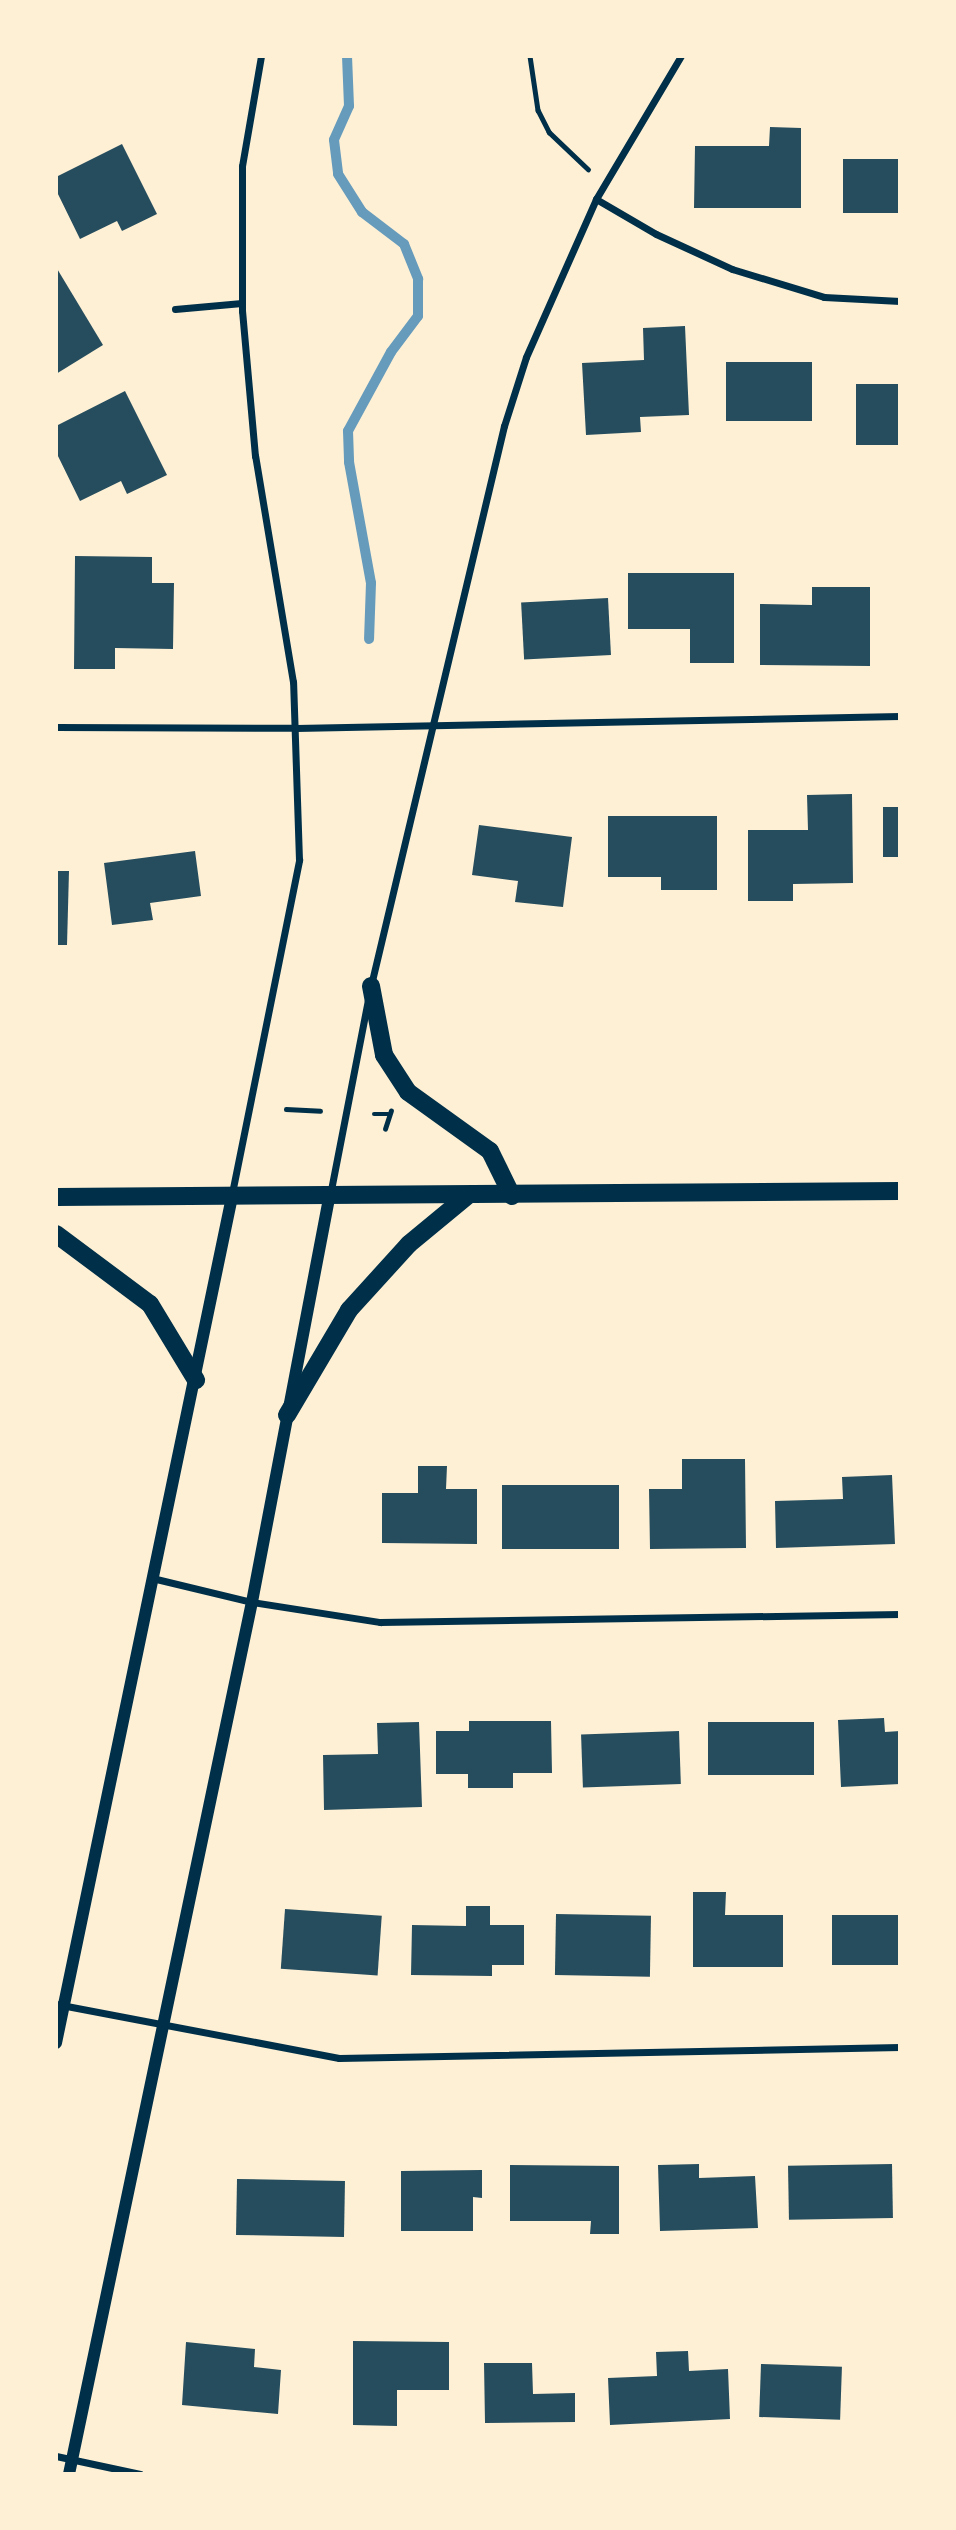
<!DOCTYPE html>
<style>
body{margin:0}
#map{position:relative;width:956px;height:2530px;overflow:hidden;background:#fdf0d5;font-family:"Open Sans",sans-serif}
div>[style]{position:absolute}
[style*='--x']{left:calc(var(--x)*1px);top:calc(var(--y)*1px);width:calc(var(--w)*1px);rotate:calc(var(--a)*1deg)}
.stream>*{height:10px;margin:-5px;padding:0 5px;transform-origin:5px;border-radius:5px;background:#669bbc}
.building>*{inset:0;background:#264d5e;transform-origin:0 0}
.path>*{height:4.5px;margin:-2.25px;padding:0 2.25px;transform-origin:2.25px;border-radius:2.25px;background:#003049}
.minor>*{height:7px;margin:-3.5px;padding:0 3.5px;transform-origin:3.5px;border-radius:3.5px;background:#003049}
.tertiary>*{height:12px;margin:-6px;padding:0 6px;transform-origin:6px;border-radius:6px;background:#003049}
.primary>*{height:18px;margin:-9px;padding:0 9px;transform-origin:9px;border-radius:9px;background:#003049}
span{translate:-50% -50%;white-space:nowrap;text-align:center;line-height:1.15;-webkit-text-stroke:7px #fdf0d5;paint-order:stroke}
.frame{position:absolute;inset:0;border:58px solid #fdf0d5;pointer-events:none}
</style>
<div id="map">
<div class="stream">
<div style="--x:347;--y:56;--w:50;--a:87.7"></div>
<div style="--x:349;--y:106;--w:37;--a:114"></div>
<div style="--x:334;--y:140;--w:34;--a:83"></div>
<div style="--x:338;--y:174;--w:45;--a:57.7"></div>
<div style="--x:362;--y:212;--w:53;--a:37.3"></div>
<div style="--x:404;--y:244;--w:38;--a:68"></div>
<div style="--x:418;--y:279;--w:37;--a:90"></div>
<div style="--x:418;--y:316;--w:45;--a:126.9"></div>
<div style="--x:391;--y:352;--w:90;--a:118.6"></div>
<div style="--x:348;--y:431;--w:31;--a:88"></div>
<div style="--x:349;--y:462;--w:123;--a:79.7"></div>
<div style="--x:371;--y:583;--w:56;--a:92"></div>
</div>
<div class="building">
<div style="clip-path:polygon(770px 127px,801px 128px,801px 208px,694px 208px,695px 146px,769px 146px)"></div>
<div style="clip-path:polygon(122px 144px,157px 214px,122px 231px,117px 221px,80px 239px,56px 190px,56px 177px)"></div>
<div style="left:843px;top:159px;width:57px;height:54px"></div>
<div style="clip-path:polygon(56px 267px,103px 345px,56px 374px)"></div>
<div style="clip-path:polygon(685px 326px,689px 415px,640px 417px,641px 432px,586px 435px,582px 363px,644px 360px,643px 328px)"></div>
<div style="left:812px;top:362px;width:59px;height:86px;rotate:90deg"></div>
<div style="left:900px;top:384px;width:61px;height:44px;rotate:90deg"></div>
<div style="clip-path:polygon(125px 391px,167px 475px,127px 494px,121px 481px,80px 501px,56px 452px,56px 426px)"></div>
<div style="clip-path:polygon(75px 556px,152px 557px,152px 583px,174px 583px,173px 649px,115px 648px,115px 669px,74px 669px)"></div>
<div style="clip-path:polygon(628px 573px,734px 573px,734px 663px,690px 663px,690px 629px,628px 629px)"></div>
<div style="clip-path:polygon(812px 587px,870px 587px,870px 666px,760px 665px,760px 604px,812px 605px)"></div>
<div style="left:608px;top:598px;width:57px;height:87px;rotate:87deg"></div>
<div style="clip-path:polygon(852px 794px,853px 883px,793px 884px,793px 901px,748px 901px,748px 830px,808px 830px,807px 795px)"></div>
<div style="left:883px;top:807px;width:17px;height:50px"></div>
<div style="clip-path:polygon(608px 816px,717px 816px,717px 890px,661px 890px,661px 877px,608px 877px)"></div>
<div style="clip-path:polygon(479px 825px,572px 837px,563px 907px,515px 902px,518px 881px,472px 875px)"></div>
<div style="clip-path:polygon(195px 851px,201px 896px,150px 903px,153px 920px,112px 925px,104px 863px)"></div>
<div style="clip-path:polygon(56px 871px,69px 871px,67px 945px,56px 945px)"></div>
<div style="clip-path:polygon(682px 1459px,745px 1459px,746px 1548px,650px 1549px,649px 1489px,682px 1489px)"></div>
<div style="clip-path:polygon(418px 1466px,447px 1466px,446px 1489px,477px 1489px,477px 1544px,382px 1543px,382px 1493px,418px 1493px)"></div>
<div style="clip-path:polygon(892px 1475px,895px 1544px,776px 1548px,775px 1501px,843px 1499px,842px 1477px)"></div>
<div style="left:502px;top:1485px;width:117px;height:64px"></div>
<div style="clip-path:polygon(884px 1718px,885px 1732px,900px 1731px,900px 1784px,841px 1787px,838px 1720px)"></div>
<div style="clip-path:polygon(469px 1721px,551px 1721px,552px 1773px,513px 1773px,513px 1788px,468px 1788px,468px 1774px,436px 1774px,436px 1731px,469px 1731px)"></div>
<div style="clip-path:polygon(419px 1722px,422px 1807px,324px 1810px,323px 1755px,378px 1754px,377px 1723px)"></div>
<div style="left:814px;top:1722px;width:53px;height:106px;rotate:90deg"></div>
<div style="left:679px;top:1731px;width:53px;height:98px;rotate:88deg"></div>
<div style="clip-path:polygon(693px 1892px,726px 1892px,725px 1915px,783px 1915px,783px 1967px,693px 1967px)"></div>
<div style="clip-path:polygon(466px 1906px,490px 1906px,490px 1925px,524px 1925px,524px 1965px,492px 1965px,492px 1976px,411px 1975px,412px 1925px,466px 1926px)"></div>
<div style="left:285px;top:1909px;width:97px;height:60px;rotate:4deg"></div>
<div style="left:556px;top:1914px;width:95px;height:61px;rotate:1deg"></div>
<div style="left:832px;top:1915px;width:68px;height:50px"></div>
<div style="clip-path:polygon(699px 2164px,699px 2178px,755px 2176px,758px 2228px,660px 2231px,658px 2165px)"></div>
<div style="left:892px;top:2164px;width:54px;height:104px;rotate:89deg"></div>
<div style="clip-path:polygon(510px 2165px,619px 2166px,619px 2234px,590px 2234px,591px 2221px,510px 2221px)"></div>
<div style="clip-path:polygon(482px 2170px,482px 2198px,473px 2197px,473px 2231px,401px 2231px,401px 2171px)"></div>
<div style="left:237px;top:2179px;width:108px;height:56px;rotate:1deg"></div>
<div style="clip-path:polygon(353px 2341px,449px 2342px,449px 2390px,397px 2390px,397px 2426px,353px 2425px)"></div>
<div style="clip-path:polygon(186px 2342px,255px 2349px,254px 2367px,281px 2370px,278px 2414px,182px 2405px)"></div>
<div style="clip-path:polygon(688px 2351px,689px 2371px,728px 2369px,730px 2419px,610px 2425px,608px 2378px,657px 2376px,656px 2352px)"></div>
<div style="clip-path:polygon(484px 2363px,532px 2363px,533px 2394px,575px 2393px,575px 2422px,485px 2423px)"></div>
<div style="left:761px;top:2364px;width:81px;height:53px;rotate:2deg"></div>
</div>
<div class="path">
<div style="--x:530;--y:56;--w:55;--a:81.6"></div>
<div style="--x:538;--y:110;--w:25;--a:63"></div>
<div style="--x:549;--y:132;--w:54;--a:43.5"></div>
<div style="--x:286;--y:1109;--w:34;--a:3"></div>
<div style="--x:374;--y:1114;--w:14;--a:0"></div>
<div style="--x:385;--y:1129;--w:19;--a:-72"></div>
</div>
<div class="minor">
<div style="--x:596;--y:199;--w:69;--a:30.3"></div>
<div style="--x:656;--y:234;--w:84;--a:24.7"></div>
<div style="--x:732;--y:269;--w:96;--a:16.9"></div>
<div style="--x:824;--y:297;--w:76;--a:3"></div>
<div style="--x:175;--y:309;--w:67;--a:-5.1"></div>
<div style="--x:56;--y:727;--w:240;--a:0.2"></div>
<div style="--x:296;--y:728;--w:604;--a:-1.14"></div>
<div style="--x:371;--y:985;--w:575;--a:-76.62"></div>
<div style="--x:504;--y:426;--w:72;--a:-72.3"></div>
<div style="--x:526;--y:357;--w:173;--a:-66.1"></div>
<div style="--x:596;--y:199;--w:166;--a:-59.3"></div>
<div style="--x:232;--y:1193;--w:340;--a:-78.6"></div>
<div style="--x:299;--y:860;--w:178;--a:-91.9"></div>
<div style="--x:293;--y:682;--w:229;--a:-99.5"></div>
<div style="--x:255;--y:456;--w:146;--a:-95.1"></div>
<div style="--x:242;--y:311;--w:145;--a:-90"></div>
<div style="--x:242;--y:166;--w:112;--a:-80.2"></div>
<div style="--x:330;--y:1195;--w:199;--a:-79"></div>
<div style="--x:152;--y:1578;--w:103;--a:13.5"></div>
<div style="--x:252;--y:1602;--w:130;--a:8.9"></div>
<div style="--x:380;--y:1622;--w:520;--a:-0.88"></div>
<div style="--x:56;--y:2004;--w:288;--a:10.8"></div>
<div style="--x:339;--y:2058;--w:561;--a:-1.12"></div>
<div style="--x:56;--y:2456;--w:86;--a:12.1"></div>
</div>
<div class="tertiary">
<div style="--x:56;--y:2043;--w:864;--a:-78.25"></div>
<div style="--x:69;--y:2474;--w:891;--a:-78.15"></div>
<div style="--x:252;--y:1602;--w:412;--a:-79.2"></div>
</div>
<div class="primary">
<div style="--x:371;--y:986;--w:70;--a:79.3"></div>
<div style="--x:384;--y:1055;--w:44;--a:57"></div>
<div style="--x:408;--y:1092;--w:101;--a:35.7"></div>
<div style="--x:490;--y:1151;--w:50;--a:63.9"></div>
<div style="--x:56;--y:1197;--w:844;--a:-0.41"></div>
<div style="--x:56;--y:1234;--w:117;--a:36.7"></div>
<div style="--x:150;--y:1304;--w:89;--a:58.8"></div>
<div style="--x:287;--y:1415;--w:122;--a:-59.4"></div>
<div style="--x:349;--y:1310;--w:89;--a:-47.7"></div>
<div style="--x:409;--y:1244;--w:75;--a:-39.6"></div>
</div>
<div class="frame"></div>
</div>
